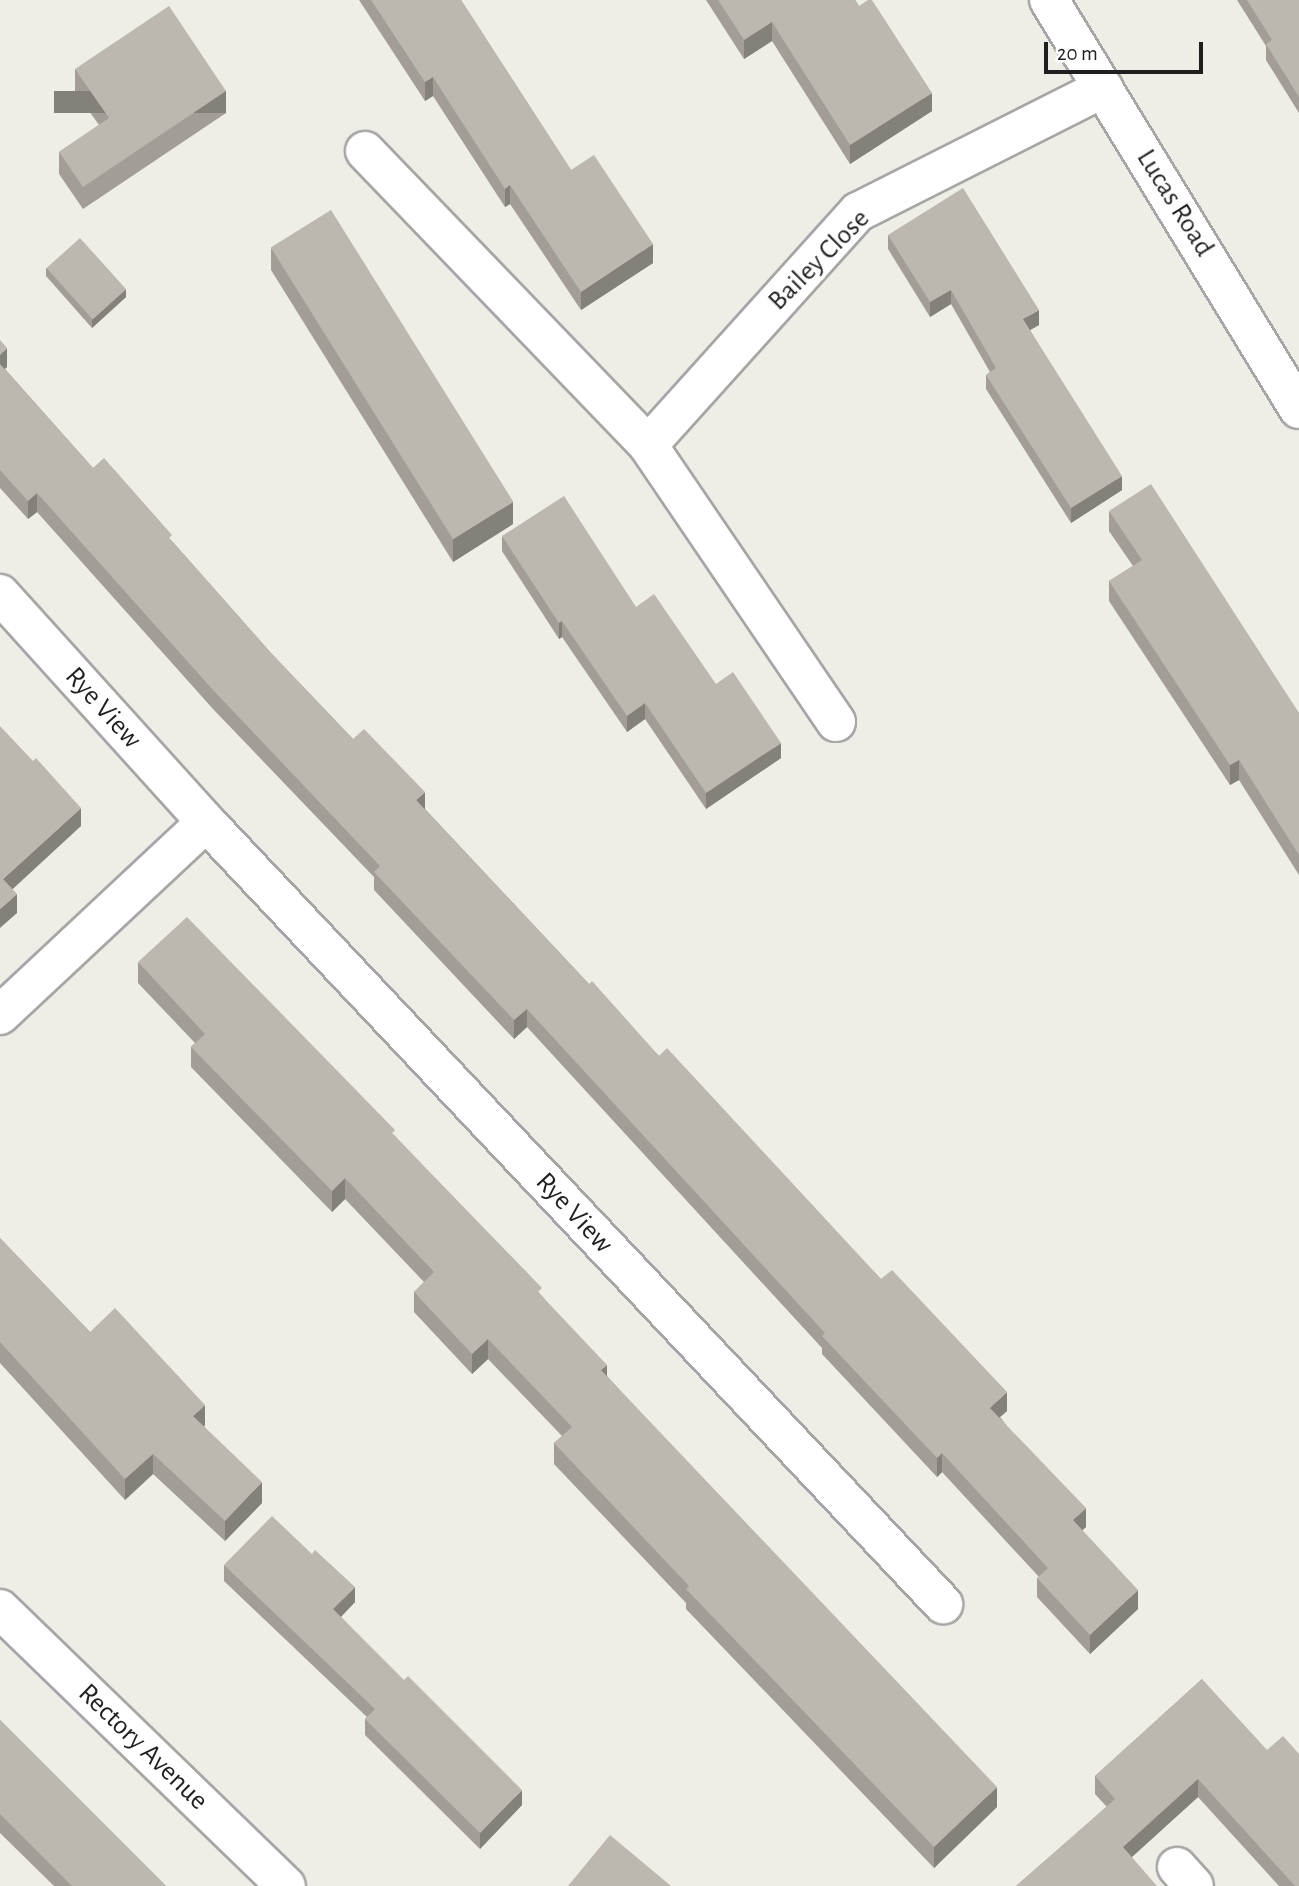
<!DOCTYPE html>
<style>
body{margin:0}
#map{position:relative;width:1299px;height:1886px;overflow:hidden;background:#efeee6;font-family:"Alegreya Sans",sans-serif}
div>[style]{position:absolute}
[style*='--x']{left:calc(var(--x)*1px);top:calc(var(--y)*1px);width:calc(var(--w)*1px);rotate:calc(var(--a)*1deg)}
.roads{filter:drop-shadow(2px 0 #a6a6a6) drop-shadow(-2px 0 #a6a6a6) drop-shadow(0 2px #a6a6a6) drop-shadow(0 -2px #a6a6a6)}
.minor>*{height:38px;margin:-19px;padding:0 19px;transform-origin:19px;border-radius:19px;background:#fff}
.wall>*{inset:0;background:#a29d96}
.shaded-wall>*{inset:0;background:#84807a;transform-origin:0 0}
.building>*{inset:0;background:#bcb7af;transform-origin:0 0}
span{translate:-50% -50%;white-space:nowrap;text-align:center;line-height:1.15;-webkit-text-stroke:7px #fff;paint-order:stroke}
.street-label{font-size:28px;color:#1f1f1f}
.scale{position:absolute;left:1044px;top:42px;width:159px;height:32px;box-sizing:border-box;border:4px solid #1f1f1f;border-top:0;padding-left:9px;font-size:21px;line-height:24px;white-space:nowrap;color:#1f1f1f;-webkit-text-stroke:5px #fff;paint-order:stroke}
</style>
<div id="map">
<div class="roads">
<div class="minor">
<div style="--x:1049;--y:0;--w:479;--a:58.6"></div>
<div style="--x:365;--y:151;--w:408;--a:46.1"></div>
<div style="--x:0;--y:594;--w:307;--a:47.9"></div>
<div style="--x:206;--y:822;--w:1075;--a:46.7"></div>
<div style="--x:836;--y:722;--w:335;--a:-124.2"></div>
<div style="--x:648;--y:445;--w:314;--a:-48"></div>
<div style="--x:858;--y:212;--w:275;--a:-26.8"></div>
<div style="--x:0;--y:1015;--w:282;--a:-43.1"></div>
<div style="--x:0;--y:1609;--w:398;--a:44.1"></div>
<div style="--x:1177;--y:1867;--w:25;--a:48"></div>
</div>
</div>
<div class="wall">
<div style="clip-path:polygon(359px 0,461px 0,571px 170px,653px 263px,581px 310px,510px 204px,505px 207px,433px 96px,425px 101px)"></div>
<div style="clip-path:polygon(706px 0,855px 0,932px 111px,850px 164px,772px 41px,744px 59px)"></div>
<div style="clip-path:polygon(1237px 0,1299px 0,1299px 113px,1266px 60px,1266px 46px)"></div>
<div style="clip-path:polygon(75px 69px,226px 113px,83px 209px,59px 174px,59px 152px,99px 125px,75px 91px)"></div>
<div style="clip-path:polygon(888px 235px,1039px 325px,1030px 330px,1122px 490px,1071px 523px,986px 389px,986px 375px,990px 372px,951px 304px,930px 317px,888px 249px)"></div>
<div style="clip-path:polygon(271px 248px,513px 524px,453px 562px,271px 270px)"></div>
<div style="clip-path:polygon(46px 268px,126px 297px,92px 328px,46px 276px)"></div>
<div style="clip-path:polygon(0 340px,7px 367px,5px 369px,93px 468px,172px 541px,271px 653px,353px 739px,425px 809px,589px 984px,659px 1056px,881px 1279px,1007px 1411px,1000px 1417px,1086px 1527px,1082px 1530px,1138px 1609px,1090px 1654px,1037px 1597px,1037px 1578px,1039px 1577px,942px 1472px,937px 1477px,822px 1354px,822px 1348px,527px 1027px,514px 1039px,374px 890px,374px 877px,213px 709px,37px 512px,28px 519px,0 488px)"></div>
<div style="clip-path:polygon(1109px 511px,1299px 713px,1299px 875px,1239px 780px,1230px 785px,1109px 601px,1109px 581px,1133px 566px,1109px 531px)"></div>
<div style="clip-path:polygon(502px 536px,636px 607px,716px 684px,781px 758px,706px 809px,645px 719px,627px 732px,562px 637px,559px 639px,502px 551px)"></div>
<div style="clip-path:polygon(138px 962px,395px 1136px,542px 1296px,607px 1376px,997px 1807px,934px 1868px,686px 1609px,686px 1603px,554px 1464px,554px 1443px,562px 1436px,488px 1359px,472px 1374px,414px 1312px,414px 1292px,424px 1282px,345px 1199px,332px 1212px,191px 1067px,191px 1047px,195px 1043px,138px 983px)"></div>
<div style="clip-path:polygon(0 1238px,90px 1332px,205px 1425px,204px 1426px,262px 1503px,225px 1541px,153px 1474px,125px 1500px,0 1363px)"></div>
<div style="clip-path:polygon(224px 1565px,355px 1602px,341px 1617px,522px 1805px,480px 1849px,365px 1735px,365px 1719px,367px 1717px,224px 1581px)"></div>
<div style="clip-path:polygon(1202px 1679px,1299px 1886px,1279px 1886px,1198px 1797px,1132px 1857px,1016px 1886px,1107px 1807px,1095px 1794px,1095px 1776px)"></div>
<div style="clip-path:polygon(0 1720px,166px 1886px,54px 1886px,0 1833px)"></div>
</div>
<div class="shaded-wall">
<div style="clip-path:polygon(772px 22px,772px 41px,744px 59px,744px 40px)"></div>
<div style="clip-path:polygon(433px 77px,433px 96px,425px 101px,425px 82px)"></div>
<div style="left:226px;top:91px;width:22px;height:172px;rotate:90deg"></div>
<div style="clip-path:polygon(932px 93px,932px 111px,850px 164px,850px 145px)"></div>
<div style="clip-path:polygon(510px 185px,510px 204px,505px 207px,505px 189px)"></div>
<div style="clip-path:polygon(653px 244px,653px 263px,581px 310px,581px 292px)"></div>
<div style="clip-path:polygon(126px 289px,126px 297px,92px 328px,92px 319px)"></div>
<div style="clip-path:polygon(951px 290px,951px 304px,930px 317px,930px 302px)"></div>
<div style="clip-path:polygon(1039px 310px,1039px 325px,1023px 334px,1023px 319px)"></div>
<div style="clip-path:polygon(7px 348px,7px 367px,0 373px,0 355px)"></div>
<div style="clip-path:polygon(1122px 476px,1122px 490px,1071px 523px,1071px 508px)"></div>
<div style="clip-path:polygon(37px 493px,37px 512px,28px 519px,28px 501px)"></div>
<div style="clip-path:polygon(513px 502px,513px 524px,453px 562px,453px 539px)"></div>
<div style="clip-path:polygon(562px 621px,562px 637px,559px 639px,559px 623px)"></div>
<div style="clip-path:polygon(645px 703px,645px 719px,627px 732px,627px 716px)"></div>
<div style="clip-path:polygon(781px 743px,781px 758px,706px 809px,706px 793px)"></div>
<div style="clip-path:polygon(1239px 760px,1239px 780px,1230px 785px,1230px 765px)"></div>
<div style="clip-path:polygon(425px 792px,425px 811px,416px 800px)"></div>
<div style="clip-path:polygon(81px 808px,81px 826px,3px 898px,3px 879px)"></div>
<div style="clip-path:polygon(17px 894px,17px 913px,0 928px,0 909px)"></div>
<div style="clip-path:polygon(527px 1009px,527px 1027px,514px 1039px,514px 1020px)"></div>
<div style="clip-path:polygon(345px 1178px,345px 1199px,332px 1212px,332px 1191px)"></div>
<div style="clip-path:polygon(488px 1339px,488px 1359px,472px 1374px,472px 1354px)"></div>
<div style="clip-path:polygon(607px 1365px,607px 1385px,601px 1370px)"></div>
<div style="clip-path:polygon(1007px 1392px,1007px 1411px,990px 1426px,990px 1408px)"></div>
<div style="clip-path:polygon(205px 1405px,205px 1425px,193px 1436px,193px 1416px)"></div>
<div style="clip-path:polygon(942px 1453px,942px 1472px,937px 1477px,937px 1458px)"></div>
<div style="clip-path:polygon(153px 1454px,153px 1474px,125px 1500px,125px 1479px)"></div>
<div style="clip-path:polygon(262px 1482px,262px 1503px,225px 1541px,225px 1521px)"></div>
<div style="clip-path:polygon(1086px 1508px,1086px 1527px,1073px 1539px,1073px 1520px)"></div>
<div style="clip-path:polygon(355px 1587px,355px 1602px,333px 1625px,333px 1609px)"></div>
<div style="clip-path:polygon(1138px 1590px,1138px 1609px,1090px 1654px,1090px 1635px)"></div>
<div style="clip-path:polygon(1198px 1779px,1198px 1797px,1123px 1865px,1123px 1847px)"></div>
<div style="clip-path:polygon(997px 1787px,997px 1807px,934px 1868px,934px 1847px)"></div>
<div style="clip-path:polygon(522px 1790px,522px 1805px,480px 1849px,480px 1833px)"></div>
</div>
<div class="building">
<div style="clip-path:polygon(371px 0,461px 0,571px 170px,594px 155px,653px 244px,581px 292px,510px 185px,505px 189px,433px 77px,425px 82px)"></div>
<div style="clip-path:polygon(718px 0,855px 0,859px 6px,868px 0,872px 0,932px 93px,850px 145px,772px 22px,744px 40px)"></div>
<div style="clip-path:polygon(1247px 0,1299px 0,1299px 97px,1266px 44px,1272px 40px)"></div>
<div style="clip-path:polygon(169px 6px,226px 91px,83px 187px,59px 152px,109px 118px,75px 69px)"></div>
<div style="clip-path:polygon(963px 188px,1039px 310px,1023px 319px,1122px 476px,1071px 508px,986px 375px,996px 368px,951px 290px,930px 302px,888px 235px)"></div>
<div style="left:331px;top:210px;width:344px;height:71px;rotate:58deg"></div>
<div style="left:80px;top:238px;width:69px;height:45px;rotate:48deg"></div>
<div style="clip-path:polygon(0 340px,7px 348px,0 355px)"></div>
<div style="clip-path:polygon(0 364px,93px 468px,104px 458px,172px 535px,169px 538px,271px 653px,353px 739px,364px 729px,425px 792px,416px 800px,589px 984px,592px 981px,659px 1056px,667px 1048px,881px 1279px,892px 1270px,1007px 1392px,990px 1408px,1086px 1508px,1073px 1520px,1138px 1590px,1090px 1635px,1037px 1578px,1048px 1568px,942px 1453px,937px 1458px,822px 1336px,825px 1333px,527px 1009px,514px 1020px,374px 872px,380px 866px,213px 690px,37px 493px,28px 501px,0 470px)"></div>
<div style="clip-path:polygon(1151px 484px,1299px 713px,1299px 855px,1239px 760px,1230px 765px,1109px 581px,1142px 560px,1109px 511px)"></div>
<div style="clip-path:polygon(564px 496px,636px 607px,654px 594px,716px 684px,733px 672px,781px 743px,706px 793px,645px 703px,627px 716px,562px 621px,559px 623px,502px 536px)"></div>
<div style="clip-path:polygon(0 726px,33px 761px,36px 758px,81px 808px,3px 879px,17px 894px,0 909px)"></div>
<div style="clip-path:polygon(187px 917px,395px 1130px,392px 1133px,542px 1288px,538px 1292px,607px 1365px,601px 1370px,997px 1787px,934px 1847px,686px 1589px,689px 1586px,554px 1443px,572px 1427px,488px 1339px,472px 1354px,414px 1292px,434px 1272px,345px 1178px,332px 1191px,191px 1047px,205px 1034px,138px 962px)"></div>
<div style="clip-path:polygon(0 1238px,90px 1332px,115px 1308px,205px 1405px,193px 1416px,262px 1482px,225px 1521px,153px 1454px,125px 1479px,0 1342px)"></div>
<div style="clip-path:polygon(272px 1516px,312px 1554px,315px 1550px,355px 1587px,333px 1609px,404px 1680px,408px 1676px,522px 1790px,480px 1833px,365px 1719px,375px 1709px,224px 1565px)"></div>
<div style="clip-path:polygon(1202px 1679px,1267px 1750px,1283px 1736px,1299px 1754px,1299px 1886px,1295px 1886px,1198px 1779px,1123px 1847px,1157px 1886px,1016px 1886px,1115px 1799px,1095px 1776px)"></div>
<div style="clip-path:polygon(0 1720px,166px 1886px,72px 1886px,0 1814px)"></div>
<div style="clip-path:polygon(610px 1835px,671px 1886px,568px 1886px)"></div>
</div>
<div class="street-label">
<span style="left:1175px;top:203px;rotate:58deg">Lucas Road</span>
<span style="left:819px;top:260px;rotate:-45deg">Bailey Close</span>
<span style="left:103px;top:708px;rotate:48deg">Rye View</span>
<span style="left:574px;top:1213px;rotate:47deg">Rye View</span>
<span style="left:143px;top:1747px;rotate:44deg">Rectory Avenue</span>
</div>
<div class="scale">20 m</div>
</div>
